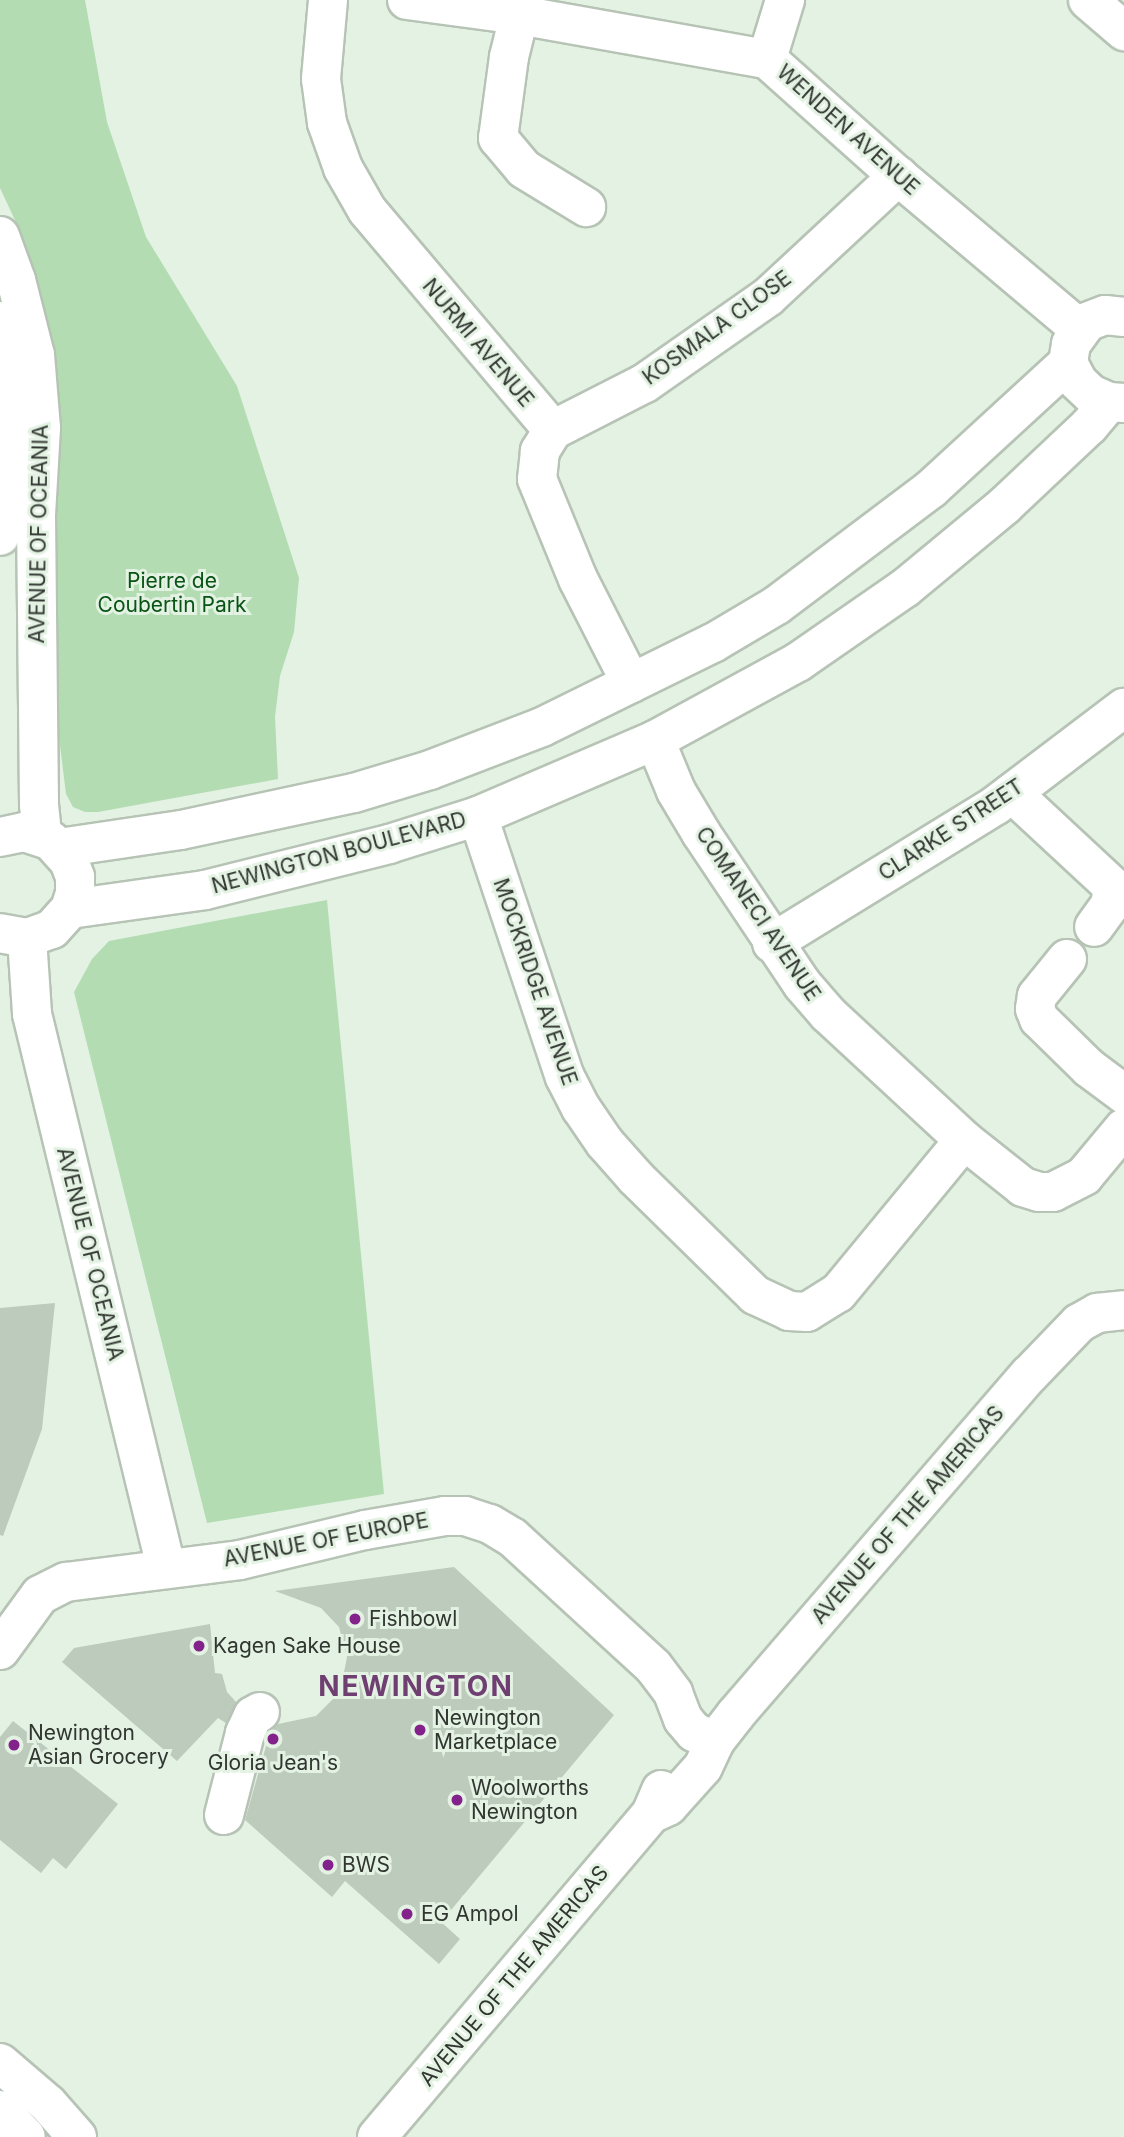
<!DOCTYPE html>
<style>
body{margin:0}
#map{position:relative;width:1124px;height:2137px;overflow:hidden;background:#e3f2e3;font-family:Inter,sans-serif}
div>[style]{position:absolute}
[style*='--x']{left:calc(var(--x)*1px);top:calc(var(--y)*1px);width:calc(var(--w)*1px);rotate:calc(var(--a)*1deg)}
.green>*{inset:0;background:#b3dcb3}
.building>*{inset:0;background:#bdcbbd}
.roads{filter:drop-shadow(2px 0 #b6c3b5) drop-shadow(-2px 0 #b6c3b5) drop-shadow(0 2px #b6c3b5) drop-shadow(0 -2px #b6c3b5)}
.minor>*{height:38px;margin:-19px;padding:0 19px;transform-origin:19px;border-radius:19px;background:#fff}
.dots>*{width:19px;height:19px;translate:-50% -50%;box-sizing:border-box;border:4px solid #e3f2e3;border-radius:50%}
span{translate:-50% -50%;white-space:nowrap;text-align:center;line-height:1.15;-webkit-text-stroke:6px #e3f2e3;paint-order:stroke}
.street-label{font-size:21px;color:#313630}
.park-label{font-size:21px;color:#095315}
.poi-label{font-size:21px;color:#313630}
.left{translate:0 -50%;text-align:left}
.district-label{font-size:28px;color:#6f3f72;font-weight:700;letter-spacing:2px}
</style>
<div id="map">
<div class="green">
<div style="clip-path:polygon(0 0,85px 0,107px 122px,146px 237px,237px 386px,299px 578px,294px 632px,280px 676px,275px 717px,278px 779px,98px 812px,85px 812px,73px 807px,66px 794px,45px 623px,60px 417px,53px 350px,40px 298px,21px 233px,0 188px)"></div>
<div style="clip-path:polygon(327px 900px,384px 1494px,207px 1523px,74px 992px,92px 959px,109px 941px)"></div>
</div>
<div class="building">
<div style="clip-path:polygon(55px 1303px,42px 1429px,3px 1536px,0 1535px,0 1308px)"></div>
<div style="clip-path:polygon(454px 1567px,614px 1715px,441px 1922px,460px 1939px,439px 1964px,345px 1881px,332px 1897px,245px 1820px,270px 1732px,278px 1724px,316px 1716px,340px 1692px,347px 1657px,339px 1627px,321px 1608px,275px 1591px)"></div>
<div style="clip-path:polygon(210px 1624px,215px 1673px,222px 1674px,227px 1692px,237px 1703px,226px 1723px,218px 1718px,177px 1761px,62px 1662px,74px 1648px)"></div>
<div style="clip-path:polygon(13px 1721px,118px 1804px,66px 1869px,53px 1858px,41px 1873px,0 1840px,0 1737px)"></div>
</div>
<div class="roads">
<div class="minor">
<div style="--x:328;--y:0;--w:79;--a:95.1"></div>
<div style="--x:321;--y:79;--w:44;--a:82.2"></div>
<div style="--x:327;--y:123;--w:48;--a:70.4"></div>
<div style="--x:343;--y:168;--w:48;--a:60.3"></div>
<div style="--x:367;--y:210;--w:288;--a:49.8"></div>
<div style="--x:553;--y:430;--w:25;--a:122"></div>
<div style="--x:540;--y:451;--w:28;--a:96"></div>
<div style="--x:537;--y:479;--w:108;--a:67.7"></div>
<div style="--x:578;--y:579;--w:117;--a:63"></div>
<div style="--x:407;--y:0;--w:113;--a:7.6"></div>
<div style="--x:519;--y:15;--w:252;--a:10.1"></div>
<div style="--x:767;--y:59;--w:176;--a:41.8"></div>
<div style="--x:898;--y:176;--w:238;--a:40.1"></div>
<div style="--x:523;--y:0;--w:59;--a:103.8"></div>
<div style="--x:509;--y:57;--w:82;--a:97.7"></div>
<div style="--x:498;--y:138;--w:40;--a:50"></div>
<div style="--x:524;--y:169;--w:73;--a:31.5"></div>
<div style="--x:1088;--y:0;--w:48;--a:40.7"></div>
<div style="--x:767;--y:59;--w:62;--a:-73"></div>
<div style="--x:0;--y:236;--w:47;--a:70"></div>
<div style="--x:16;--y:280;--w:77;--a:75.8"></div>
<div style="--x:35;--y:355;--w:73;--a:85.3"></div>
<div style="--x:41;--y:428;--w:88;--a:93.3"></div>
<div style="--x:36;--y:516;--w:289;--a:89.4"></div>
<div style="--x:39;--y:805;--w:31;--a:84"></div>
<div style="--x:1124;--y:317;--w:19;--a:-174"></div>
<div style="--x:1105;--y:315;--w:19;--a:159"></div>
<div style="--x:1087;--y:322;--w:27;--a:126"></div>
<div style="--x:1071;--y:344;--w:19;--a:99"></div>
<div style="--x:1068;--y:363;--w:21;--a:62"></div>
<div style="--x:1078;--y:382;--w:18;--a:43"></div>
<div style="--x:1091;--y:394;--w:20;--a:24"></div>
<div style="--x:1109;--y:402;--w:15;--a:4"></div>
<div style="--x:0;--y:321;--w:78;--a:84.9"></div>
<div style="--x:7;--y:399;--w:137;--a:92.9"></div>
<div style="--x:553;--y:430;--w:103;--a:-27.1"></div>
<div style="--x:645;--y:383;--w:150;--a:-35"></div>
<div style="--x:768;--y:297;--w:178;--a:-42.9"></div>
<div style="--x:655;--y:740;--w:55;--a:67.6"></div>
<div style="--x:676;--y:791;--w:49;--a:59.2"></div>
<div style="--x:701;--y:833;--w:182;--a:56.2"></div>
<div style="--x:802;--y:984;--w:40;--a:49"></div>
<div style="--x:828;--y:1014;--w:185;--a:42.8"></div>
<div style="--x:964;--y:1140;--w:75;--a:38.5"></div>
<div style="--x:1023;--y:1187;--w:17;--a:17"></div>
<div style="--x:1039;--y:1192;--w:14;--a:0"></div>
<div style="--x:1053;--y:1192;--w:35;--a:-27"></div>
<div style="--x:1084;--y:1176;--w:62;--a:-50.2"></div>
<div style="--x:1012;--y:793;--w:138;--a:42.9"></div>
<div style="--x:1113;--y:887;--w:18;--a:99"></div>
<div style="--x:1110;--y:905;--w:27;--a:126"></div>
<div style="--x:478;--y:816;--w:275;--a:71.6"></div>
<div style="--x:565;--y:1077;--w:35;--a:63"></div>
<div style="--x:581;--y:1108;--w:42;--a:55.6"></div>
<div style="--x:605;--y:1143;--w:47;--a:48.5"></div>
<div style="--x:636;--y:1178;--w:167;--a:44.5"></div>
<div style="--x:755;--y:1295;--w:38;--a:25"></div>
<div style="--x:789;--y:1311;--w:18;--a:3"></div>
<div style="--x:807;--y:1312;--w:36;--a:-32"></div>
<div style="--x:838;--y:1293;--w:198;--a:-50.5"></div>
<div style="--x:0;--y:837;--w:25;--a:-12"></div>
<div style="--x:24;--y:832;--w:28;--a:18"></div>
<div style="--x:51;--y:841;--w:27;--a:48"></div>
<div style="--x:69;--y:861;--w:17;--a:69"></div>
<div style="--x:75;--y:877;--w:16;--a:90"></div>
<div style="--x:75;--y:893;--w:17;--a:107"></div>
<div style="--x:70;--y:909;--w:27;--a:132"></div>
<div style="--x:52;--y:929;--w:27;--a:160"></div>
<div style="--x:27;--y:938;--w:27;--a:-170"></div>
<div style="--x:59;--y:848;--w:123;--a:-8.4"></div>
<div style="--x:181;--y:830;--w:177;--a:-12.1"></div>
<div style="--x:354;--y:793;--w:79;--a:-16.8"></div>
<div style="--x:430;--y:770;--w:120;--a:-21"></div>
<div style="--x:542;--y:727;--w:191;--a:-26.2"></div>
<div style="--x:713;--y:643;--w:74;--a:-30.7"></div>
<div style="--x:777;--y:605;--w:193;--a:-37"></div>
<div style="--x:931;--y:489;--w:186;--a:-42.6"></div>
<div style="--x:70;--y:909;--w:136;--a:-8"></div>
<div style="--x:205;--y:890;--w:190;--a:-14"></div>
<div style="--x:389;--y:844;--w:93;--a:-17.5"></div>
<div style="--x:478;--y:816;--w:193;--a:-23.2"></div>
<div style="--x:655;--y:740;--w:163;--a:-28.6"></div>
<div style="--x:798;--y:662;--w:130;--a:-34.7"></div>
<div style="--x:905;--y:588;--w:129;--a:-39.6"></div>
<div style="--x:1004;--y:506;--w:117;--a:-43.3"></div>
<div style="--x:1089;--y:426;--w:31;--a:-50"></div>
<div style="--x:27;--y:938;--w:76;--a:86.2"></div>
<div style="--x:32;--y:1014;--w:569;--a:76.38"></div>
<div style="--x:772;--y:943;--w:263;--a:-31.6"></div>
<div style="--x:996;--y:805;--w:161;--a:-37.2"></div>
<div style="--x:1067;--y:959;--w:48;--a:129"></div>
<div style="--x:1037;--y:996;--w:13;--a:99"></div>
<div style="--x:1035;--y:1009;--w:11;--a:68"></div>
<div style="--x:1039;--y:1019;--w:70;--a:44.4"></div>
<div style="--x:1089;--y:1068;--w:44;--a:36.6"></div>
<div style="--x:0;--y:1650;--w:68;--a:-54"></div>
<div style="--x:40;--y:1595;--w:29;--a:-27"></div>
<div style="--x:66;--y:1582;--w:175;--a:-7.2"></div>
<div style="--x:240;--y:1560;--w:129;--a:-13.5"></div>
<div style="--x:365;--y:1530;--w:81;--a:-9.9"></div>
<div style="--x:445;--y:1516;--w:20;--a:0"></div>
<div style="--x:465;--y:1516;--w:26;--a:18"></div>
<div style="--x:490;--y:1524;--w:26;--a:31"></div>
<div style="--x:512;--y:1537;--w:191;--a:42.5"></div>
<div style="--x:653;--y:1666;--w:34;--a:53"></div>
<div style="--x:673;--y:1693;--w:28;--a:69"></div>
<div style="--x:683;--y:1719;--w:17;--a:50"></div>
<div style="--x:694;--y:1732;--w:23;--a:23"></div>
<div style="--x:651;--y:1814;--w:19;--a:-25"></div>
<div style="--x:668;--y:1806;--w:52;--a:-48.1"></div>
<div style="--x:703;--y:1767;--w:29;--a:-65"></div>
<div style="--x:715;--y:1741;--w:34;--a:-52"></div>
<div style="--x:736;--y:1714;--w:448;--a:-49.2"></div>
<div style="--x:1029;--y:1375;--w:72;--a:-46.1"></div>
<div style="--x:1079;--y:1323;--w:21;--a:-29"></div>
<div style="--x:1097;--y:1313;--w:27;--a:-6"></div>
<div style="--x:224;--y:1815;--w:85;--a:-75.6"></div>
<div style="--x:245;--y:1733;--w:19;--a:-65"></div>
<div style="--x:253;--y:1716;--w:8;--a:-30"></div>
<div style="--x:0;--y:2063;--w:63;--a:40.5"></div>
<div style="--x:48;--y:2104;--w:44;--a:48.7"></div>
<div style="--x:0;--y:2110;--w:37;--a:46"></div>
<div style="--x:377;--y:2137;--w:424;--a:-49.7"></div>
<div style="--x:651;--y:1814;--w:26;--a:-67"></div>
</div>
</div>
<div class="dots">
<div style="left:355px;top:1619px;background:#84228b"></div>
<div style="left:199px;top:1646px;background:#84228b"></div>
<div style="left:420px;top:1730px;background:#84228b"></div>
<div style="left:273px;top:1739px;background:#84228b"></div>
<div style="left:14px;top:1745px;background:#84228b"></div>
<div style="left:457px;top:1800px;background:#84228b"></div>
<div style="left:328px;top:1865px;background:#84228b"></div>
<div style="left:407px;top:1914px;background:#84228b"></div>
</div>
<div class="street-label">
<span style="left:848px;top:130px;rotate:42deg">WENDEN AVENUE</span>
<span style="left:717px;top:328px;rotate:-36deg">KOSMALA CLOSE</span>
<span style="left:478px;top:343px;rotate:50deg">NURMI AVENUE</span>
<span style="left:39px;top:534px;rotate:-89deg">AVENUE OF OCEANIA</span>
<span style="left:951px;top:830px;rotate:-33deg">CLARKE STREET</span>
<span style="left:339px;top:853px;rotate:-15deg">NEWINGTON BOULEVARD</span>
<span style="left:758px;top:914px;rotate:56deg">COMANECI AVENUE</span>
<span style="left:535px;top:982px;rotate:71deg">MOCKRIDGE AVENUE</span>
<span style="left:90px;top:1254px;rotate:76deg">AVENUE OF OCEANIA</span>
<span style="left:908px;top:1515px;rotate:-49deg">AVENUE OF THE AMERICAS</span>
<span style="left:326px;top:1540px;rotate:-11deg">AVENUE OF EUROPE</span>
<span style="left:514px;top:1976px;rotate:-50deg">AVENUE OF THE AMERICAS</span>
</div>
<div class="park-label">
<span style="left:172px;top:593px">Pierre de<br>Coubertin Park</span>
</div>
<div class="poi-label">
<span class="left" style="left:369px;top:1619px">Fishbowl</span>
<span class="left" style="left:213px;top:1646px">Kagen Sake House</span>
<span class="left" style="left:434px;top:1730px">Newington<br>Marketplace</span>
<span class="left" style="left:28px;top:1745px">Newington<br>Asian Grocery</span>
<span style="left:273px;top:1763px">Gloria Jean's</span>
<span class="left" style="left:471px;top:1800px">Woolworths<br>Newington</span>
<span class="left" style="left:342px;top:1865px">BWS</span>
<span class="left" style="left:421px;top:1914px">EG Ampol</span>
</div>
<div class="district-label">
<span style="left:416px;top:1686px">NEWINGTON</span>
</div>
</div>
